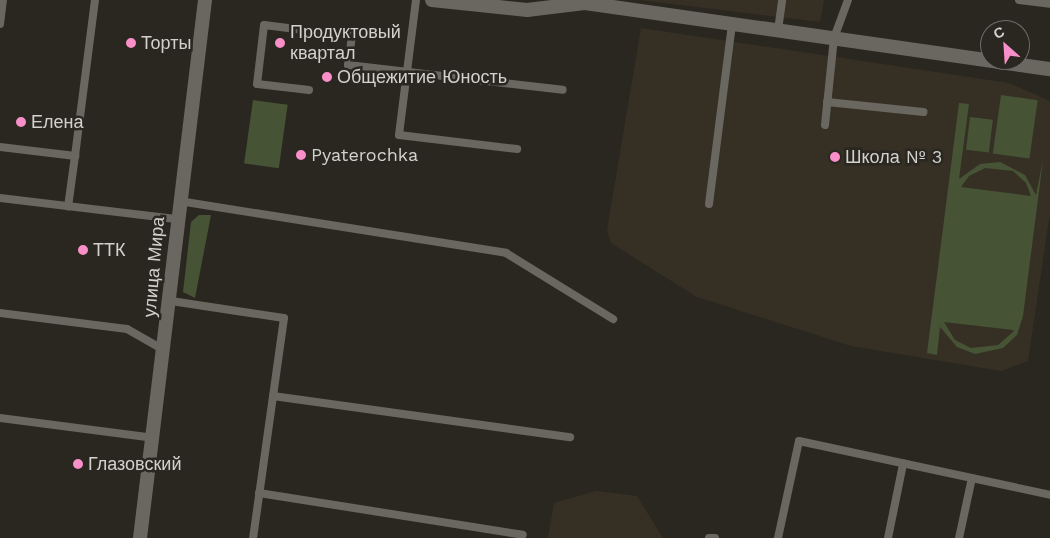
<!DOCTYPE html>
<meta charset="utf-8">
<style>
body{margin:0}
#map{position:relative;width:1050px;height:538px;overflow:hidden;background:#2a2721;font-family:"Work Sans",sans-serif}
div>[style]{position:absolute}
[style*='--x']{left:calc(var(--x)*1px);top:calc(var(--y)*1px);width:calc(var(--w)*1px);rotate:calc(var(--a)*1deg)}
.built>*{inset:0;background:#363024}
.green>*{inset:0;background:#465335;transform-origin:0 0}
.service>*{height:8px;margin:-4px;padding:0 4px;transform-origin:4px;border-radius:4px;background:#6a6660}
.minor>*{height:14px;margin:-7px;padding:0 7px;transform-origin:7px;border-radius:7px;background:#6a6660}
.secondary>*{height:14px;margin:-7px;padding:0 7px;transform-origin:7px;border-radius:7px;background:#6a6660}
.dots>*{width:14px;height:14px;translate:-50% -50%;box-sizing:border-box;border:2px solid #2a2721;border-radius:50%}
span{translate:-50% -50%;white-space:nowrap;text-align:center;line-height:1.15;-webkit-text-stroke:5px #2a2721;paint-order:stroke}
.poi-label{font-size:18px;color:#d3d1cd}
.left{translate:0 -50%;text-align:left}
.street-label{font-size:18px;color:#d3d1cd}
.north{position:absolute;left:980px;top:20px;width:50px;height:50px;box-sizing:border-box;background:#2a2721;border:1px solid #6e6b66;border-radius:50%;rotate:334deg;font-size:14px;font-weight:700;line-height:20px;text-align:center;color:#d3d1cd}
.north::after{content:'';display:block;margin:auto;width:18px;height:22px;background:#f98fc9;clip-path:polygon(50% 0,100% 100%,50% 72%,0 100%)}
</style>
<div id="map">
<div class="built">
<div style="clip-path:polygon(639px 0,824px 0,820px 22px)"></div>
<div style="clip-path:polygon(641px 28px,1009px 83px,1050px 101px,1050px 213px,1028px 361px,1001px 371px,851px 346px,697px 297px,611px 243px,607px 230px)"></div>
<div style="clip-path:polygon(596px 491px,637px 496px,663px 538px,548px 538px,554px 503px)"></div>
</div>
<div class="green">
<div style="left:1001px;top:95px;width:37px;height:59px;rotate:8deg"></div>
<div style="left:253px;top:100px;width:35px;height:64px;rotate:8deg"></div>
<div style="clip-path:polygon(evenodd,959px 103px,969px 104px,959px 179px,980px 164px,1000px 162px,1025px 175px,1036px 195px,1043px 160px,1023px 316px,1017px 335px,1003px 348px,975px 354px,957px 347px,940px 327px,937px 355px,927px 353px,959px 103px,985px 168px,1013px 171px,1026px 183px,1031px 196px,961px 187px,969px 176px,985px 168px,959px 103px,944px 322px,1013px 330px,1014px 331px,998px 345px,971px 348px,955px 340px,944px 322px)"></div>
<div style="left:970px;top:117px;width:23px;height:33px;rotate:7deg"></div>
<div style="clip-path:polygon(199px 215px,211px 215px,195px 298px,183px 292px,191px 222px)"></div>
</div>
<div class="service">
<div style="--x:416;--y:0;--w:136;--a:97.2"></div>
<div style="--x:399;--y:135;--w:119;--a:6.8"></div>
<div style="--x:1019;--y:0;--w:31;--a:7"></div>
<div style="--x:0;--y:24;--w:24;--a:-83"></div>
<div style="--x:778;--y:30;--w:30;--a:-82"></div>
<div style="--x:309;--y:90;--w:52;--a:-173.4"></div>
<div style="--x:257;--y:84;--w:59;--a:-83.2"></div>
<div style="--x:264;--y:25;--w:89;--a:7.1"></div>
<div style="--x:352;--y:36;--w:29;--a:98"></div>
<div style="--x:348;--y:65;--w:216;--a:6.6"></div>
<div style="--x:827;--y:102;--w:97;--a:5.9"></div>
<div style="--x:825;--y:125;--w:87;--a:-84.1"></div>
<div style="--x:834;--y:38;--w:40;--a:-69.8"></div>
<div style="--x:0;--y:147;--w:76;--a:6.8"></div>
<div style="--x:75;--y:156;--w:51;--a:97.8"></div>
<div style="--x:75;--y:156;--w:157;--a:-82.7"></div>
<div style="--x:0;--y:198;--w:177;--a:6.8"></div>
<div style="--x:179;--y:201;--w:331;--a:9"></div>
<div style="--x:506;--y:253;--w:126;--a:31.7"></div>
<div style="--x:709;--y:204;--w:181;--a:-82.7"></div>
<div style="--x:171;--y:301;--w:114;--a:8.6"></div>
<div style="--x:284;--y:318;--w:222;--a:98"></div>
<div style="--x:0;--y:313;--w:128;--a:7.2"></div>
<div style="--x:127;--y:329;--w:43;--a:29.6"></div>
<div style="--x:273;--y:396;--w:300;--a:7.9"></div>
<div style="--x:0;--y:418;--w:154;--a:7.4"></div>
<div style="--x:259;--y:493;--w:267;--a:9"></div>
<div style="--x:709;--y:538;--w:6;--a:0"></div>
<div style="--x:778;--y:538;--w:99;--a:-77.8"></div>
<div style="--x:799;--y:441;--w:257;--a:12.1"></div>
<div style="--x:888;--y:538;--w:76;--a:-78.5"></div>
<div style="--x:959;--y:538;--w:61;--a:-77.8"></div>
</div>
<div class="minor">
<div style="--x:432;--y:0;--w:96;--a:6"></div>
<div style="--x:527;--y:10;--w:58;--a:-6.9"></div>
<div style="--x:585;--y:3;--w:470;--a:8.1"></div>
</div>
<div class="secondary">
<div style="--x:140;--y:538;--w:542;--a:-83.11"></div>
</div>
<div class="dots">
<div style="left:131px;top:43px;background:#f98fc9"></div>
<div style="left:280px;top:43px;background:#f98fc9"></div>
<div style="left:327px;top:77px;background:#f98fc9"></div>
<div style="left:21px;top:122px;background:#f98fc9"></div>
<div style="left:301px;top:155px;background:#f98fc9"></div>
<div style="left:835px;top:157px;background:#f98fc9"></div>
<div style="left:83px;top:250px;background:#f98fc9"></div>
<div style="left:78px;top:464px;background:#f98fc9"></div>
</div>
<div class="poi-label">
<span class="left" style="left:290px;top:43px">Продуктовый<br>квартал</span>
<span class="left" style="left:141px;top:43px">Торты</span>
<span class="left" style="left:337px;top:77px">Общежитие Юность</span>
<span class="left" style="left:31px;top:122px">Елена</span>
<span class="left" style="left:311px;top:155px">Pyaterochka</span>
<span class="left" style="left:845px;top:157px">Школа № 3</span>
<span class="left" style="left:93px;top:250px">ТТК</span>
<span class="left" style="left:88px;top:464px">Глазовский</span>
</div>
<div class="street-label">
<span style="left:154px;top:267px;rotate:-85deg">улица Мира</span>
</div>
<div class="north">С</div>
</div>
